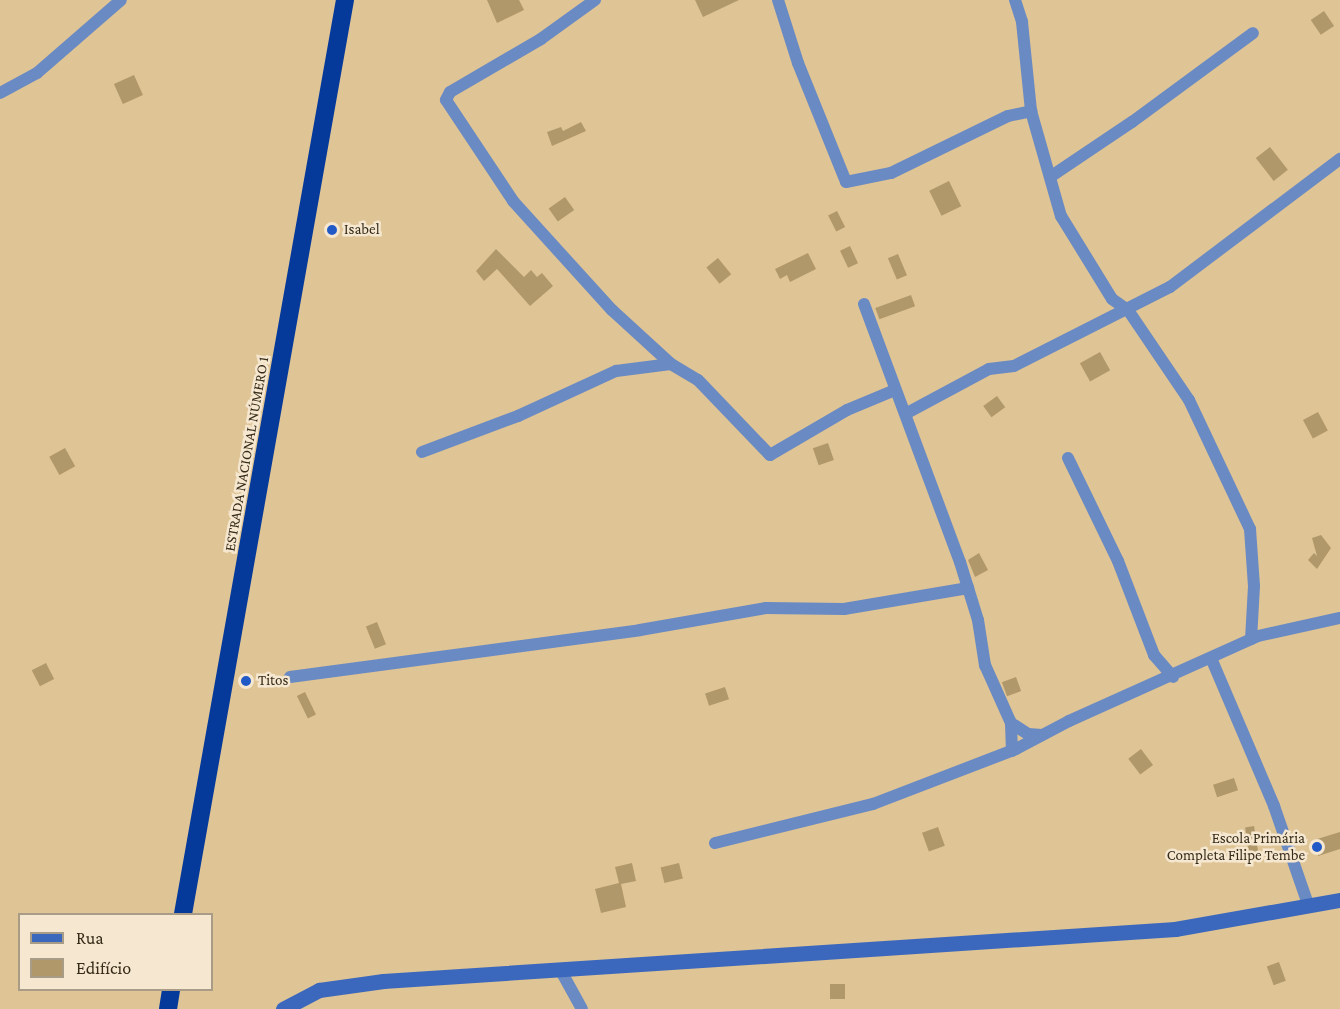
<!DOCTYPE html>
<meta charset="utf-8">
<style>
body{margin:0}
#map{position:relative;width:1340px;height:1009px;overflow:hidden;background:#dfc495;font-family:"Crimson Pro",serif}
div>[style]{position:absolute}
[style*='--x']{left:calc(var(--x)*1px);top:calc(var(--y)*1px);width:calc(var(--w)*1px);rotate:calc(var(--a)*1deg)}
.building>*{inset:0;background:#b1986a;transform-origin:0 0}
.street>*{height:12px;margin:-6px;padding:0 6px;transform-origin:6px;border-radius:6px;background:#6a8ac3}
.secondary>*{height:15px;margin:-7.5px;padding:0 7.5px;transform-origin:7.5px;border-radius:7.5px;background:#3b68bd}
.highway>*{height:18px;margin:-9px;padding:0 9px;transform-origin:9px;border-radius:9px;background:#053a9b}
.dots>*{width:16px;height:16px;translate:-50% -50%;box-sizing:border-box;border:3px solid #f5e7d0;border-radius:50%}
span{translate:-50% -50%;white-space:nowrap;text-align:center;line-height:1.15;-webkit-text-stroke:5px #f5e7d0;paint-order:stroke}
.poi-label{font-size:15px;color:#362c19}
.left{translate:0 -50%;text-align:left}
.right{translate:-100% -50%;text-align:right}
.street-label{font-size:15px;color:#362c19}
.legend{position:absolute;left:18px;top:913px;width:195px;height:78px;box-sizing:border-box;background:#f5e7d0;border:2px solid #a99c87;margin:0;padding:8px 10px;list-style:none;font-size:18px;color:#362c19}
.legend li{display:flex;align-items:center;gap:12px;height:30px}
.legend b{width:30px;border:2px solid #a99c87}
</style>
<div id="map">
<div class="building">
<div style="clip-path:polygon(487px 0,519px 0,524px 10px,497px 23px)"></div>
<div style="clip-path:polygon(695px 0,739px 0,703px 17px)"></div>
<div style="left:1324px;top:11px;width:18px;height:16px;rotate:56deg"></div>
<div style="left:134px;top:75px;width:22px;height:22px;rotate:66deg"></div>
<div style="clip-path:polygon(581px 122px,586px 131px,552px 146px,547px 132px,561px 127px,563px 131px)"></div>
<div style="left:1270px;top:147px;width:29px;height:18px;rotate:52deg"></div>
<div style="left:949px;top:181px;width:28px;height:22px;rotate:64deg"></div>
<div style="left:565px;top:197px;width:16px;height:20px;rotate:55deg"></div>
<div style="left:837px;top:211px;width:18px;height:10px;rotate:63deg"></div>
<div style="left:850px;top:246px;width:19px;height:11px;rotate:65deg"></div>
<div style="clip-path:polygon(496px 249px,524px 277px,531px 270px,537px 277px,542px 273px,553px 286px,530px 306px,497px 269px,484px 281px,476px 271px)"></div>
<div style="clip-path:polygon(808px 253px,816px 269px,790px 282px,787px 275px,780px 279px,775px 269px)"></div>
<div style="left:898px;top:254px;width:23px;height:11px;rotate:67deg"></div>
<div style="left:718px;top:258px;width:21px;height:15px;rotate:51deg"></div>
<div style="left:911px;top:295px;width:12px;height:38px;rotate:70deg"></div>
<div style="left:1100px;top:352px;width:21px;height:23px;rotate:61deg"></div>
<div style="left:997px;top:396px;width:14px;height:17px;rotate:54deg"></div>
<div style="left:1318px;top:412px;width:21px;height:17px;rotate:62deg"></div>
<div style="left:828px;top:443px;width:18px;height:16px;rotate:71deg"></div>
<div style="left:65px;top:448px;width:21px;height:18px;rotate:61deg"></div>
<div style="clip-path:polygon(1321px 535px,1331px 548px,1317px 569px,1308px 560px,1314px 553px,1317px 556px,1312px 538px)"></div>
<div style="clip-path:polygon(979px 553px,988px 570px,975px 577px,968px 560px)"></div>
<div style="left:377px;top:622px;width:24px;height:12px;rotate:68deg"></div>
<div style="left:46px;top:663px;width:18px;height:16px;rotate:63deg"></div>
<div style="left:1016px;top:677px;width:15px;height:15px;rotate:70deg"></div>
<div style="left:725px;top:687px;width:13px;height:21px;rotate:72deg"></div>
<div style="left:305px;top:692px;width:25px;height:9px;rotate:64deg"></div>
<div style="left:1141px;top:749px;width:20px;height:16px;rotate:53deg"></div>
<div style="left:1234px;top:778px;width:13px;height:22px;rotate:72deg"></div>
<div style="left:1254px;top:826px;width:31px;height:9px;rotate:81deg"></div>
<div style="left:938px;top:827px;width:20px;height:17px;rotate:70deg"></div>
<div style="clip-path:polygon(1340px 832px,1340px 849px,1318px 856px,1314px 840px)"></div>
<div style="clip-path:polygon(632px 863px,636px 881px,621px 884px,626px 907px,601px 913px,595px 889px,619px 883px,615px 867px)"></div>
<div style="left:679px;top:863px;width:16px;height:19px;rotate:76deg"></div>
<div style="left:1279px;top:962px;width:20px;height:13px;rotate:70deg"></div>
<div style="left:830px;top:984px;width:15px;height:15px"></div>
</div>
<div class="street">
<div style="--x:595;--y:0;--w:67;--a:144.2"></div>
<div style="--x:541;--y:39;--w:105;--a:149.8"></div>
<div style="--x:450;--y:92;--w:9;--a:117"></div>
<div style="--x:446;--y:100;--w:121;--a:56.4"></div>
<div style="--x:513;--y:201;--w:147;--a:47.8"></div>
<div style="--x:612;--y:310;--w:80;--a:42.5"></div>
<div style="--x:671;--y:364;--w:31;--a:31"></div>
<div style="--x:698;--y:380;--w:104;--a:46.2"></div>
<div style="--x:770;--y:455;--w:89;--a:-30.3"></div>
<div style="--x:847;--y:410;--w:52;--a:-22.6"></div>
<div style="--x:778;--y:0;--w:66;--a:72.4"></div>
<div style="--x:798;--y:63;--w:128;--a:68"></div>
<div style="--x:846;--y:182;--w:46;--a:-11.3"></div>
<div style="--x:891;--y:173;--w:130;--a:-26"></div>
<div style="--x:1008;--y:116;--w:24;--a:-12"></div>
<div style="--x:1015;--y:0;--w:23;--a:72"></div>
<div style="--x:1022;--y:22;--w:89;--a:84.2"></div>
<div style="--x:1031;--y:111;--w:109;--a:74.1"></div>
<div style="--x:1061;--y:216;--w:97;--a:58.4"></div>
<div style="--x:1112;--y:299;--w:19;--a:35"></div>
<div style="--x:1128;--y:310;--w:109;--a:55.9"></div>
<div style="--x:1189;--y:400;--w:143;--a:64.7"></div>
<div style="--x:1250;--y:529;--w:57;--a:86"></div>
<div style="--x:1254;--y:586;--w:53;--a:93.2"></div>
<div style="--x:0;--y:93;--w:42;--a:-28.4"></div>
<div style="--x:37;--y:73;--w:111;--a:-41"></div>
<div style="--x:1050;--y:177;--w:99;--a:-33.9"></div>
<div style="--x:1132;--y:122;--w:150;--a:-36.3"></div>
<div style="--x:864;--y:304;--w:275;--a:69.6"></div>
<div style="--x:960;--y:562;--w:61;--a:72.8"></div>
<div style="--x:978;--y:620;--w:46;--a:81.2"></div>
<div style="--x:985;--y:665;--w:64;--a:65.9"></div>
<div style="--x:1011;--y:723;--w:28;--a:88"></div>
<div style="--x:907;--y:413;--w:93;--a:-28.2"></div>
<div style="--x:989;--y:369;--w:25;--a:-7"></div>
<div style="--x:1014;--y:366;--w:175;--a:-26.9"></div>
<div style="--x:1170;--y:287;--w:213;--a:-37"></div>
<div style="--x:422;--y:452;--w:103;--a:-20.6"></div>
<div style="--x:518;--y:416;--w:108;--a:-24.7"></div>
<div style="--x:616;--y:371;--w:55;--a:-7.3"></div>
<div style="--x:1068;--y:458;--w:114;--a:64.1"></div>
<div style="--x:1118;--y:561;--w:101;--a:69"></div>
<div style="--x:1154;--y:655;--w:29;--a:49"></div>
<div style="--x:1211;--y:658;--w:161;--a:66.9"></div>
<div style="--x:1274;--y:806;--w:104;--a:70.9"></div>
<div style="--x:290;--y:677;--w:353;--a:-7.6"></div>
<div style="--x:640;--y:630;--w:128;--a:-9.9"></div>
<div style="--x:766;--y:608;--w:78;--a:0.7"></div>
<div style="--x:844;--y:609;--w:126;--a:-9.6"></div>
<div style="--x:1011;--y:723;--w:20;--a:33"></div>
<div style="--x:1028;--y:734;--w:14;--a:4"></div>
<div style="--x:715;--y:843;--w:163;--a:-13.9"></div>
<div style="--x:873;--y:804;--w:153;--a:-21"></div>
<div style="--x:1016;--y:749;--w:60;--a:-27.8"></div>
<div style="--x:1069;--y:721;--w:207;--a:-24.2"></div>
<div style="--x:1258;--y:636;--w:84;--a:-12.4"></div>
<div style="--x:561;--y:971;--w:43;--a:61.1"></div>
</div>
<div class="secondary">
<div style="--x:283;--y:1009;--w:41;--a:-27.8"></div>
<div style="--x:319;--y:990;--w:65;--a:-8"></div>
<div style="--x:383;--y:981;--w:794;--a:-3.76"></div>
<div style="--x:1175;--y:929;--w:168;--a:-10"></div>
</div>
<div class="highway">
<div style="--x:183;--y:914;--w:928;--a:-79.95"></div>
<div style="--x:168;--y:1009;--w:19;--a:-81"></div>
</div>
<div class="dots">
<div style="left:332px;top:230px;background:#215ac7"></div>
<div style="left:246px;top:681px;background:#215ac7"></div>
<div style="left:1317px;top:847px;background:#215ac7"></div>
</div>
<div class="poi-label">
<span class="left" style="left:344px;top:230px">Isabel</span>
<span class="left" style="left:258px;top:681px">Titos</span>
<span class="right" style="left:1305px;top:847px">Escola Primária<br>Completa Filipe Tembe</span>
</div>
<div class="street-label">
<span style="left:247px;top:454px;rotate:-80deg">ESTRADA NACIONAL NÚMERO 1</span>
</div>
<ul class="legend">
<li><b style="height:8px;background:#3b68bd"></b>Rua</li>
<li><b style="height:16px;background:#b1986a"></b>Edifício</li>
</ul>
</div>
